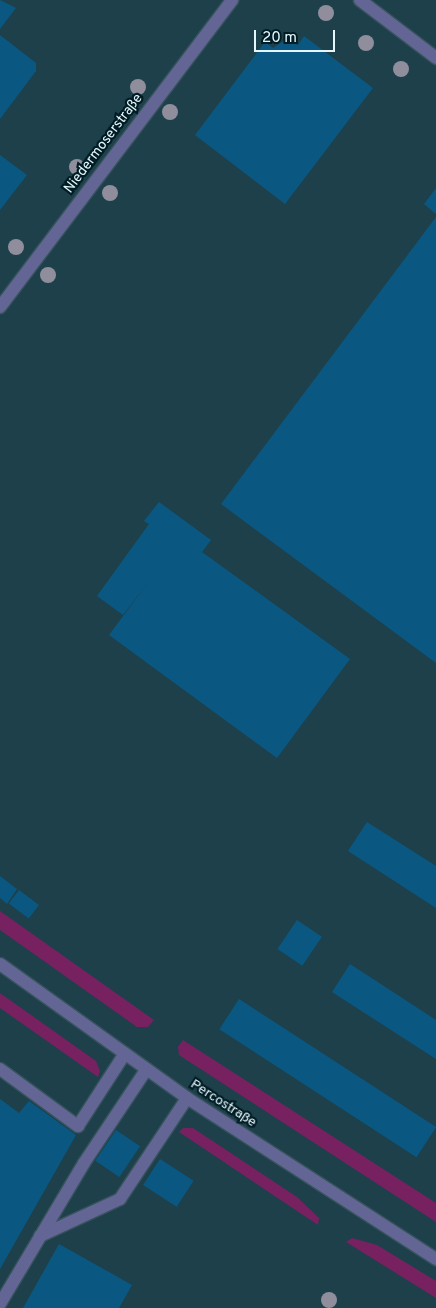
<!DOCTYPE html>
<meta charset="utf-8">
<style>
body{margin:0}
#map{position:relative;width:436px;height:1308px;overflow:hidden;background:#15343e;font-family:Overpass,sans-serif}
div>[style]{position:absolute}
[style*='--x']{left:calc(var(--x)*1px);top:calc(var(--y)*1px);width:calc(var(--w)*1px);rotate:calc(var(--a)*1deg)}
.built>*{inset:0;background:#1d404b;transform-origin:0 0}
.green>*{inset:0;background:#772160}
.building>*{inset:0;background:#0a5882;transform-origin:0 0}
.roads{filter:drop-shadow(1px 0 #36535d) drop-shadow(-1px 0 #36535d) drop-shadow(0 1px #36535d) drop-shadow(0 -1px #36535d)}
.minor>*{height:12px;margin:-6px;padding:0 6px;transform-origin:6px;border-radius:6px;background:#636694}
.trees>*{width:16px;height:16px;margin:-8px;border-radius:50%;background:#908e9c}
span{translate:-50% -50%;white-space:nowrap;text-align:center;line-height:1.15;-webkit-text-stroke:4.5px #001c24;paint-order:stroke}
.street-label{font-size:14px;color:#e5f7fd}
.scale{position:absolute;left:254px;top:30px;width:81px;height:22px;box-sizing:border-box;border:2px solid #e5f7fd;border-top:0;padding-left:6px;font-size:15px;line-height:18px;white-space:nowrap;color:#e5f7fd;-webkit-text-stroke:4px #001c24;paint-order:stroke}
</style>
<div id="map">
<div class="built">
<div style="left:0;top:0;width:436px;height:1308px"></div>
</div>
<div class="green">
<div style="clip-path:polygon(0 911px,154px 1020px,148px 1027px,137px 1027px,0 930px)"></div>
<div style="clip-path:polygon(0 993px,96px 1061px,100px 1071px,98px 1077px,0 1008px)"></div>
<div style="clip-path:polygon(183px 1040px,436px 1203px,436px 1222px,179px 1055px,178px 1047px)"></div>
<div style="clip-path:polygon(183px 1128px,193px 1128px,297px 1197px,319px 1218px,318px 1225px,179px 1132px)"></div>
<div style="clip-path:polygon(352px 1238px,377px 1245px,436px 1281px,436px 1298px,346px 1242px)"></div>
</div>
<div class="building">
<div style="clip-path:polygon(0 0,16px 8px,0 29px)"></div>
<div style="clip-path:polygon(0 35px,36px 63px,36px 71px,0 119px)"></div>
<div style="clip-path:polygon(304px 36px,373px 88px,285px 204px,195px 135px,265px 42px,273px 48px,285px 40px,298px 45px)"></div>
<div style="clip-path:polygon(0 155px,27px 175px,0 210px)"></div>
<div style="clip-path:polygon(436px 188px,436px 214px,424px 204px)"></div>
<div style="clip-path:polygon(436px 217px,436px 663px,221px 504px)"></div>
<div style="clip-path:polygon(159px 502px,211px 540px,202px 552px,350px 659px,277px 758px,109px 635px,150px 580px,123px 615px,97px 596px,149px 524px,144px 521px)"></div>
<div style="clip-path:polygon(367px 822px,436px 866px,436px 908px,348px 851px)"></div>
<div style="clip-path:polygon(0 876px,17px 889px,7px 904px,0 898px)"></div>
<div style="left:19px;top:890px;width:25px;height:17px;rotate:37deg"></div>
<div style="left:297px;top:920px;width:30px;height:35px;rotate:34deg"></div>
<div style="clip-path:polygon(350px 964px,436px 1020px,436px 1059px,332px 992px)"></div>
<div style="left:239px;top:999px;width:235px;height:36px;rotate:33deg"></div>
<div style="clip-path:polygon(0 1099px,19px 1113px,29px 1101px,76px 1135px,0 1269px)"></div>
<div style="left:116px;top:1130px;width:29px;height:37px;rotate:34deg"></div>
<div style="left:160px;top:1159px;width:40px;height:31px;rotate:33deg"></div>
<div style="clip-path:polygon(59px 1244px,132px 1285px,119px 1308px,23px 1308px)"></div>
</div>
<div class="roads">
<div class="minor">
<div style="--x:360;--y:0;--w:96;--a:37.3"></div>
<div style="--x:0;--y:307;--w:385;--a:-52.9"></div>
<div style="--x:0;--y:964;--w:230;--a:35.6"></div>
<div style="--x:187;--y:1098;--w:297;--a:32.9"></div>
<div style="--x:0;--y:1069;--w:97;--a:36.2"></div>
<div style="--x:78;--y:1126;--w:85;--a:-57.1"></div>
<div style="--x:40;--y:1236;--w:88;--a:-24.8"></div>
<div style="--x:120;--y:1199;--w:121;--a:-56.4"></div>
<div style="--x:0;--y:1304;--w:164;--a:-59.2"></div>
<div style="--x:84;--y:1163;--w:112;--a:-56.3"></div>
</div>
</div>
<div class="trees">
<div style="left:326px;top:13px"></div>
<div style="left:366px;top:43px"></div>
<div style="left:401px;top:69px"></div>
<div style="left:138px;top:87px"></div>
<div style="left:170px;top:112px"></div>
<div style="left:77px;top:167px"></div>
<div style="left:110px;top:193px"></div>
<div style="left:16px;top:247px"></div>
<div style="left:48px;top:275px"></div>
<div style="left:329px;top:1300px"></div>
</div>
<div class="street-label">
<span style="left:104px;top:144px;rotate:-53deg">Niedermoserstraße</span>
<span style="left:223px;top:1104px;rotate:33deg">Percostraße</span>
</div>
<div class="scale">20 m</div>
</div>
